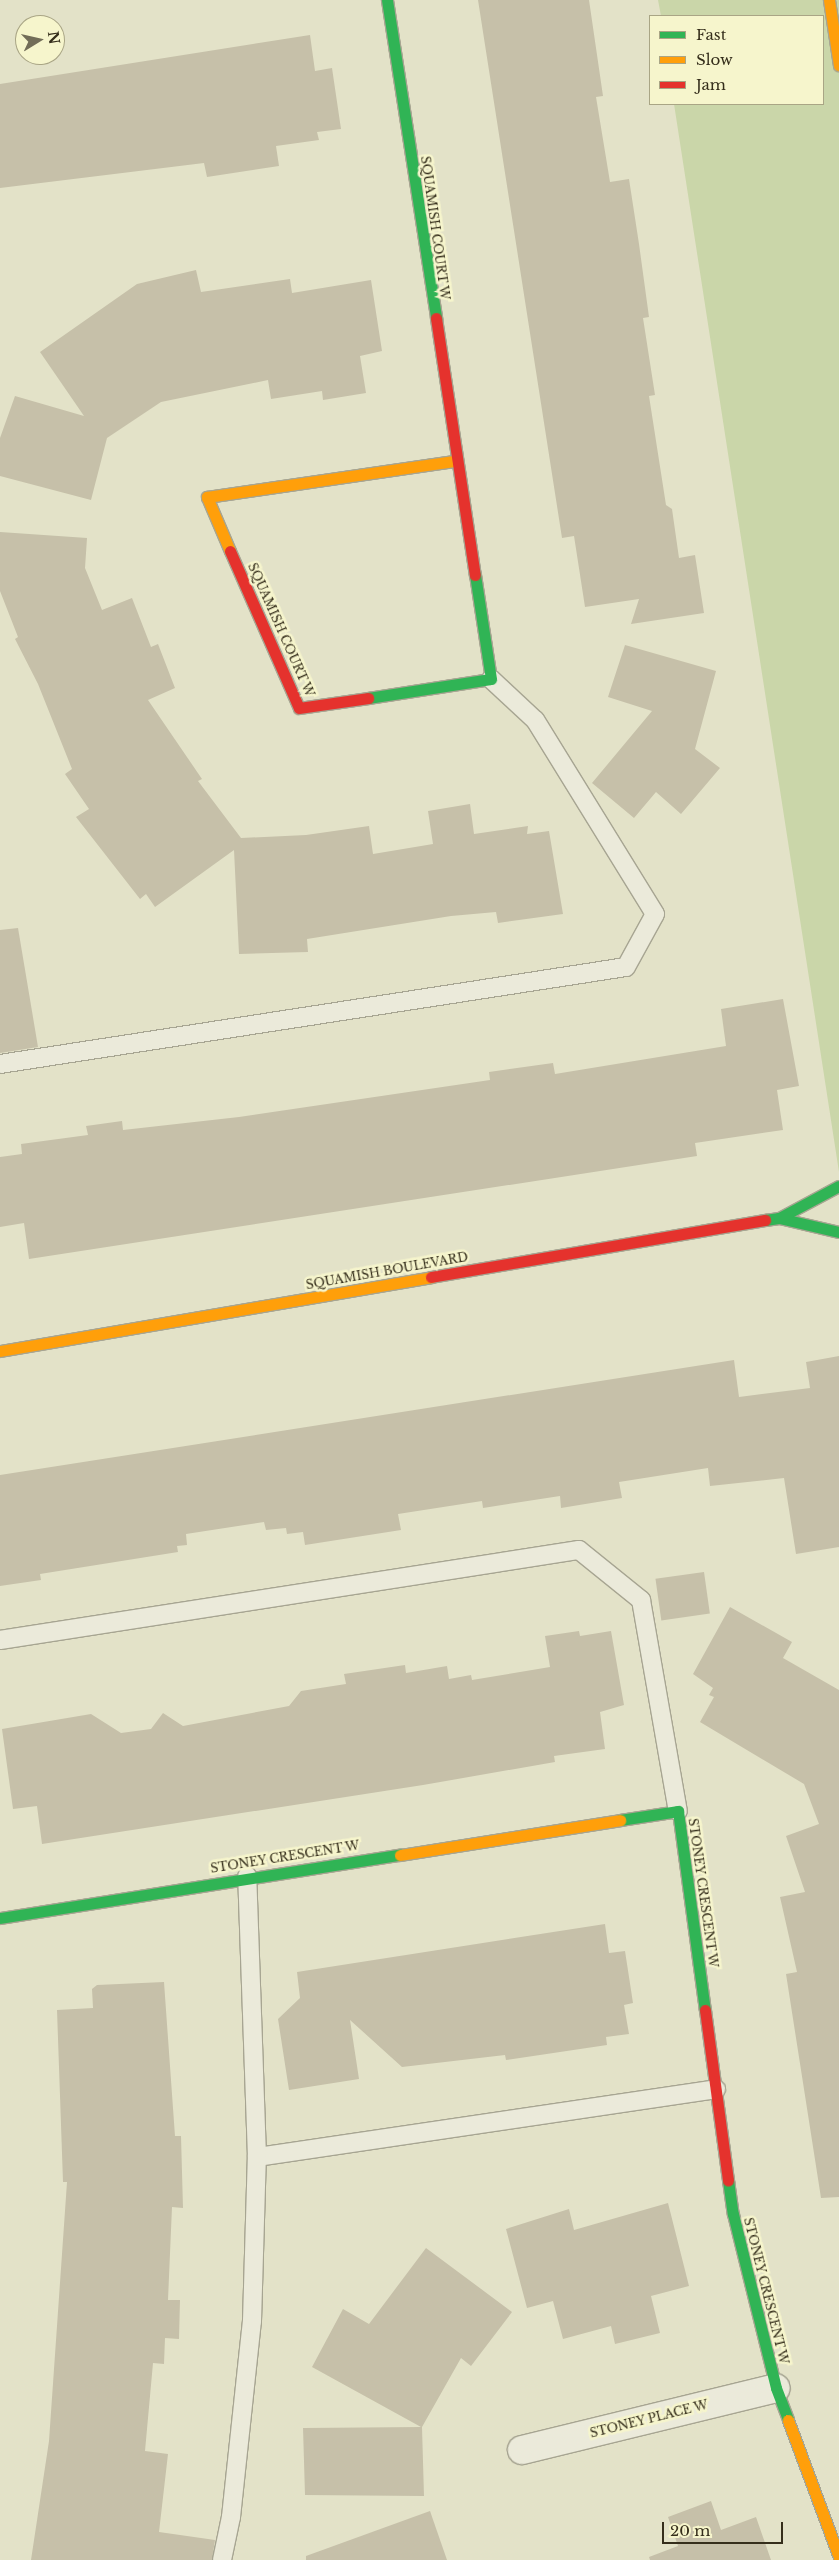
<!DOCTYPE html>
<style>
body{margin:0}
#map{position:relative;width:839px;height:2560px;overflow:hidden;background:#e3e2c8;font-family:"Libre Baskerville",serif}
div>[style]{position:absolute}
[style*='--x']{left:calc(var(--x)*1px);top:calc(var(--y)*1px);width:calc(var(--w)*1px);rotate:calc(var(--a)*1deg)}
.green>*{inset:0;background:#cad6a9}
.building>*{inset:0;background:#c6c0a9;transform-origin:0 0}
.roads{filter:drop-shadow(1px 0 #a7a592) drop-shadow(-1px 0 #a7a592) drop-shadow(0 1px #a7a592) drop-shadow(0 -1px #a7a592)}
.lane>*{height:18px;margin:-9px;padding:0 9px;transform-origin:9px;border-radius:9px;background:#ebeada}
.street>*{height:28px;margin:-14px;padding:0 14px;transform-origin:14px;border-radius:14px;background:#ebeada}
.fast>*{height:11px;margin:-5.5px;padding:0 5.5px;transform-origin:5.5px;border-radius:5.5px;background:#30b455}
.slow>*{height:11px;margin:-5.5px;padding:0 5.5px;transform-origin:5.5px;border-radius:5.5px;background:#ff9f0a}
.jam>*{height:11px;margin:-5.5px;padding:0 5.5px;transform-origin:5.5px;border-radius:5.5px;background:#e5322d}
span{translate:-50% -50%;white-space:nowrap;text-align:center;line-height:1.15;-webkit-text-stroke:5px #f6f5cc;paint-order:stroke}
.street-label{font-size:12px;color:#352e1b}
.legend{position:absolute;left:649px;top:15px;width:175px;height:90px;box-sizing:border-box;background:#f6f5cc;border:1px solid #a9a585;margin:0;padding:6px 9px;list-style:none;font-size:15px;color:#352e1b}
.legend li{display:flex;align-items:center;gap:10px;height:25px}
.legend b{width:25px;border:1px solid #a9a585}
.north{position:absolute;left:15px;top:15px;width:50px;height:50px;box-sizing:border-box;background:#f6f5cc;border:1px solid #a9a585;border-radius:50%;rotate:81deg;font-size:14px;font-weight:700;line-height:20px;text-align:center;color:#352e1b}
.north::after{content:'';display:block;margin:auto;width:18px;height:22px;background:#726d58;clip-path:polygon(50% 0,100% 100%,50% 72%,0 100%)}
.scale{position:absolute;left:662px;top:2522px;width:121px;height:22px;box-sizing:border-box;border:2px solid #352e1b;border-top:0;padding-left:6px;font-size:15px;line-height:18px;white-space:nowrap;color:#352e1b;-webkit-text-stroke:4px #f6f5cc;paint-order:stroke}
</style>
<div id="map">
<div class="green">
<div style="clip-path:polygon(658px 0,839px 0,839px 1172px,674px 104px,823px 104px,823px 16px,661px 16px)"></div>
</div>
<div class="building">
<div style="clip-path:polygon(478px 0,589px 0,603px 96px,596px 97px,610px 182px,629px 179px,639px 244px,649px 317px,643px 318px,655px 395px,649px 396px,666px 505px,672px 509px,679px 558px,695px 555px,704px 613px,631px 624px,639px 599px,585px 607px,574px 536px,562px 538px)"></div>
<div style="clip-path:polygon(310px 35px,315px 71px,332px 68px,341px 129px,317px 132px,319px 140px,276px 146px,279px 166px,207px 177px,204px 163px,0 188px,0 84px)"></div>
<div style="clip-path:polygon(196px 270px,201px 292px,290px 279px,292px 293px,371px 280px,382px 351px,360px 356px,366px 393px,323px 400px,322px 391px,271px 399px,268px 380px,161px 402px,107px 438px,91px 500px,0 476px,0 438px,15px 396px,84px 416px,40px 352px,137px 284px)"></div>
<div style="clip-path:polygon(0 532px,87px 538px,85px 568px,102px 610px,132px 598px,151px 647px,158px 644px,175px 688px,148px 700px,202px 779px,198px 781px,241px 838px,306px 835px,369px 826px,373px 854px,433px 844px,428px 811px,470px 804px,474px 834px,528px 826px,527px 834px,549px 831px,563px 914px,498px 923px,496px 912px,451px 916px,307px 939px,308px 952px,239px 954px,234px 850px,155px 907px,146px 894px,140px 899px,76px 817px,89px 809px,65px 774px,72px 769px,38px 684px,15px 639px,18px 637px,0 591px)"></div>
<div style="clip-path:polygon(625px 645px,716px 671px,695px 749px,720px 768px,681px 814px,656px 792px,634px 818px,592px 783px,652px 711px,608px 697px)"></div>
<div style="clip-path:polygon(18px 928px,38px 1047px,0 1053px,0 930px)"></div>
<div style="clip-path:polygon(783px 999px,799px 1086px,777px 1090px,783px 1130px,695px 1143px,697px 1156px,29px 1259px,24px 1223px,0 1227px,0 1157px,22px 1154px,21px 1144px,88px 1135px,86px 1126px,122px 1121px,123px 1130px,239px 1117px,490px 1080px,489px 1072px,553px 1063px,555px 1074px,726px 1046px,721px 1009px)"></div>
<div style="clip-path:polygon(839px 1356px,839px 1547px,796px 1554px,784px 1478px,710px 1486px,708px 1468px,619px 1482px,622px 1498px,561px 1508px,560px 1496px,483px 1508px,482px 1501px,398px 1514px,401px 1530px,305px 1545px,303px 1532px,287px 1534px,286px 1528px,266px 1530px,264px 1522px,186px 1534px,187px 1545px,177px 1546px,178px 1552px,40px 1574px,41px 1580px,0 1586px,0 1475px,734px 1360px,739px 1397px,810px 1388px,806px 1362px)"></div>
<div style="left:704px;top:1572px;width:42px;height:49px;rotate:82deg"></div>
<div style="clip-path:polygon(730px 1607px,792px 1642px,783px 1658px,839px 1690px,839px 2197px,821px 2198px,786px 1974px,797px 1972px,780px 1897px,805px 1892px,786px 1836px,819px 1824px,804px 1784px,700px 1722px,714px 1697px,709px 1695px,713px 1688px,693px 1674px)"></div>
<div style="clip-path:polygon(579px 1631px,580px 1636px,611px 1631px,624px 1705px,600px 1712px,605px 1749px,554px 1756px,555px 1762px,423px 1785px,42px 1844px,37px 1806px,13px 1809px,2px 1729px,91px 1714px,121px 1733px,151px 1729px,163px 1713px,183px 1726px,289px 1706px,301px 1691px,346px 1684px,344px 1674px,405px 1665px,406px 1673px,447px 1666px,449px 1679px,471px 1675px,472px 1680px,550px 1667px,545px 1636px)"></div>
<div style="clip-path:polygon(605px 1924px,609px 1953px,625px 1951px,633px 2003px,624px 2005px,629px 2034px,606px 2037px,607px 2045px,506px 2060px,505px 2055px,402px 2067px,350px 2020px,359px 2079px,289px 2090px,278px 2019px,300px 1998px,297px 1972px)"></div>
<div style="clip-path:polygon(164px 1982px,175px 2136px,181px 2136px,183px 2208px,172px 2207px,168px 2300px,180px 2300px,179px 2339px,165px 2338px,164px 2364px,153px 2363px,145px 2451px,168px 2454px,159px 2532px,215px 2540px,212px 2560px,31px 2560px,49px 2441px,67px 2182px,63px 2182px,57px 2010px,93px 2008px,92px 1989px,97px 1985px)"></div>
<div style="clip-path:polygon(668px 2203px,689px 2286px,651px 2296px,660px 2333px,615px 2344px,611px 2326px,563px 2339px,553px 2301px,527px 2308px,506px 2229px,569px 2209px,574px 2230px)"></div>
<div style="clip-path:polygon(426px 2248px,512px 2312px,471px 2366px,461px 2358px,422px 2427px,424px 2496px,305px 2495px,303px 2428px,421px 2427px,312px 2367px,343px 2309px,369px 2324px)"></div>
<div style="clip-path:polygon(711px 2501px,721px 2530px,756px 2517px,771px 2560px,650px 2560px,649px 2557px,678px 2546px,668px 2517px)"></div>
<div style="clip-path:polygon(430px 2511px,447px 2560px,306px 2560px,306px 2556px)"></div>
</div>
<div class="roads">
<div class="lane">
<div style="--x:0;--y:1064;--w:633;--a:-8.81"></div>
<div style="--x:626;--y:967;--w:60;--a:-61.3"></div>
<div style="--x:655;--y:914;--w:228;--a:-121.7"></div>
<div style="--x:535;--y:720;--w:60;--a:-137"></div>
<div style="--x:0;--y:1640;--w:586;--a:-8.84"></div>
<div style="--x:579;--y:1550;--w:80;--a:38.9"></div>
<div style="--x:641;--y:1600;--w:214;--a:80.1"></div>
<div style="--x:257;--y:2157;--w:464;--a:-8.4"></div>
<div style="--x:222;--y:2560;--w:44;--a:-78.2"></div>
<div style="--x:231;--y:2517;--w:197;--a:-83.9"></div>
<div style="--x:252;--y:2321;--w:164;--a:-88.3"></div>
<div style="--x:257;--y:2157;--w:281;--a:-92"></div>
</div>
<div class="street">
<div style="--x:522;--y:2450;--w:261;--a:-13.7"></div>
</div>
<div class="fast">
<div style="--x:387;--y:0;--w:322;--a:81.2"></div>
<div style="--x:368;--y:698;--w:124;--a:-8.8"></div>
<div style="--x:491;--y:679;--w:105;--a:-98.7"></div>
<div style="--x:779;--y:1218;--w:62;--a:13.1"></div>
<div style="--x:765;--y:1220;--w:14;--a:-8"></div>
<div style="--x:779;--y:1218;--w:68;--a:-28.1"></div>
<div style="--x:620;--y:1820;--w:59;--a:-8.8"></div>
<div style="--x:678;--y:1811;--w:201;--a:82.3"></div>
<div style="--x:0;--y:1918;--w:405;--a:-9"></div>
<div style="--x:728;--y:2180;--w:34;--a:82"></div>
<div style="--x:733;--y:2214;--w:179;--a:76.1"></div>
<div style="--x:776;--y:2388;--w:34;--a:69"></div>
</div>
<div class="slow">
<div style="--x:829;--y:0;--w:66;--a:81.3"></div>
<div style="--x:230;--y:551;--w:59;--a:-113.1"></div>
<div style="--x:207;--y:497;--w:251;--a:-8.3"></div>
<div style="--x:0;--y:1351;--w:437;--a:-9.7"></div>
<div style="--x:400;--y:1855;--w:223;--a:-9"></div>
<div style="--x:788;--y:2420;--w:146;--a:69.6"></div>
</div>
<div class="jam">
<div style="--x:436;--y:318;--w:260;--a:81.4"></div>
<div style="--x:230;--y:551;--w:171;--a:66.3"></div>
<div style="--x:299;--y:708;--w:70;--a:-8.2"></div>
<div style="--x:431;--y:1277;--w:339;--a:-9.7"></div>
<div style="--x:705;--y:2010;--w:172;--a:82.3"></div>
</div>
</div>
<div class="street-label">
<span style="left:435px;top:228px;rotate:82deg">SQUAMISH COURT W</span>
<span style="left:281px;top:630px;rotate:66deg">SQUAMISH COURT W</span>
<span style="left:387px;top:1271px;rotate:-10deg">SQUAMISH BOULEVARD</span>
<span style="left:285px;top:1857px;rotate:-9deg">STONEY CRESCENT W</span>
<span style="left:703px;top:1893px;rotate:82deg">STONEY CRESCENT W</span>
<span style="left:766px;top:2291px;rotate:76deg">STONEY CRESCENT W</span>
<span style="left:649px;top:2419px;rotate:-14deg">STONEY PLACE W</span>
</div>
<ul class="legend">
<li><b style="height:6px;background:#30b455"></b>Fast</li>
<li><b style="height:6px;background:#ff9f0a"></b>Slow</li>
<li><b style="height:6px;background:#e5322d"></b>Jam</li>
</ul>
<div class="north">N</div>
<div class="scale">20 m</div>
</div>
